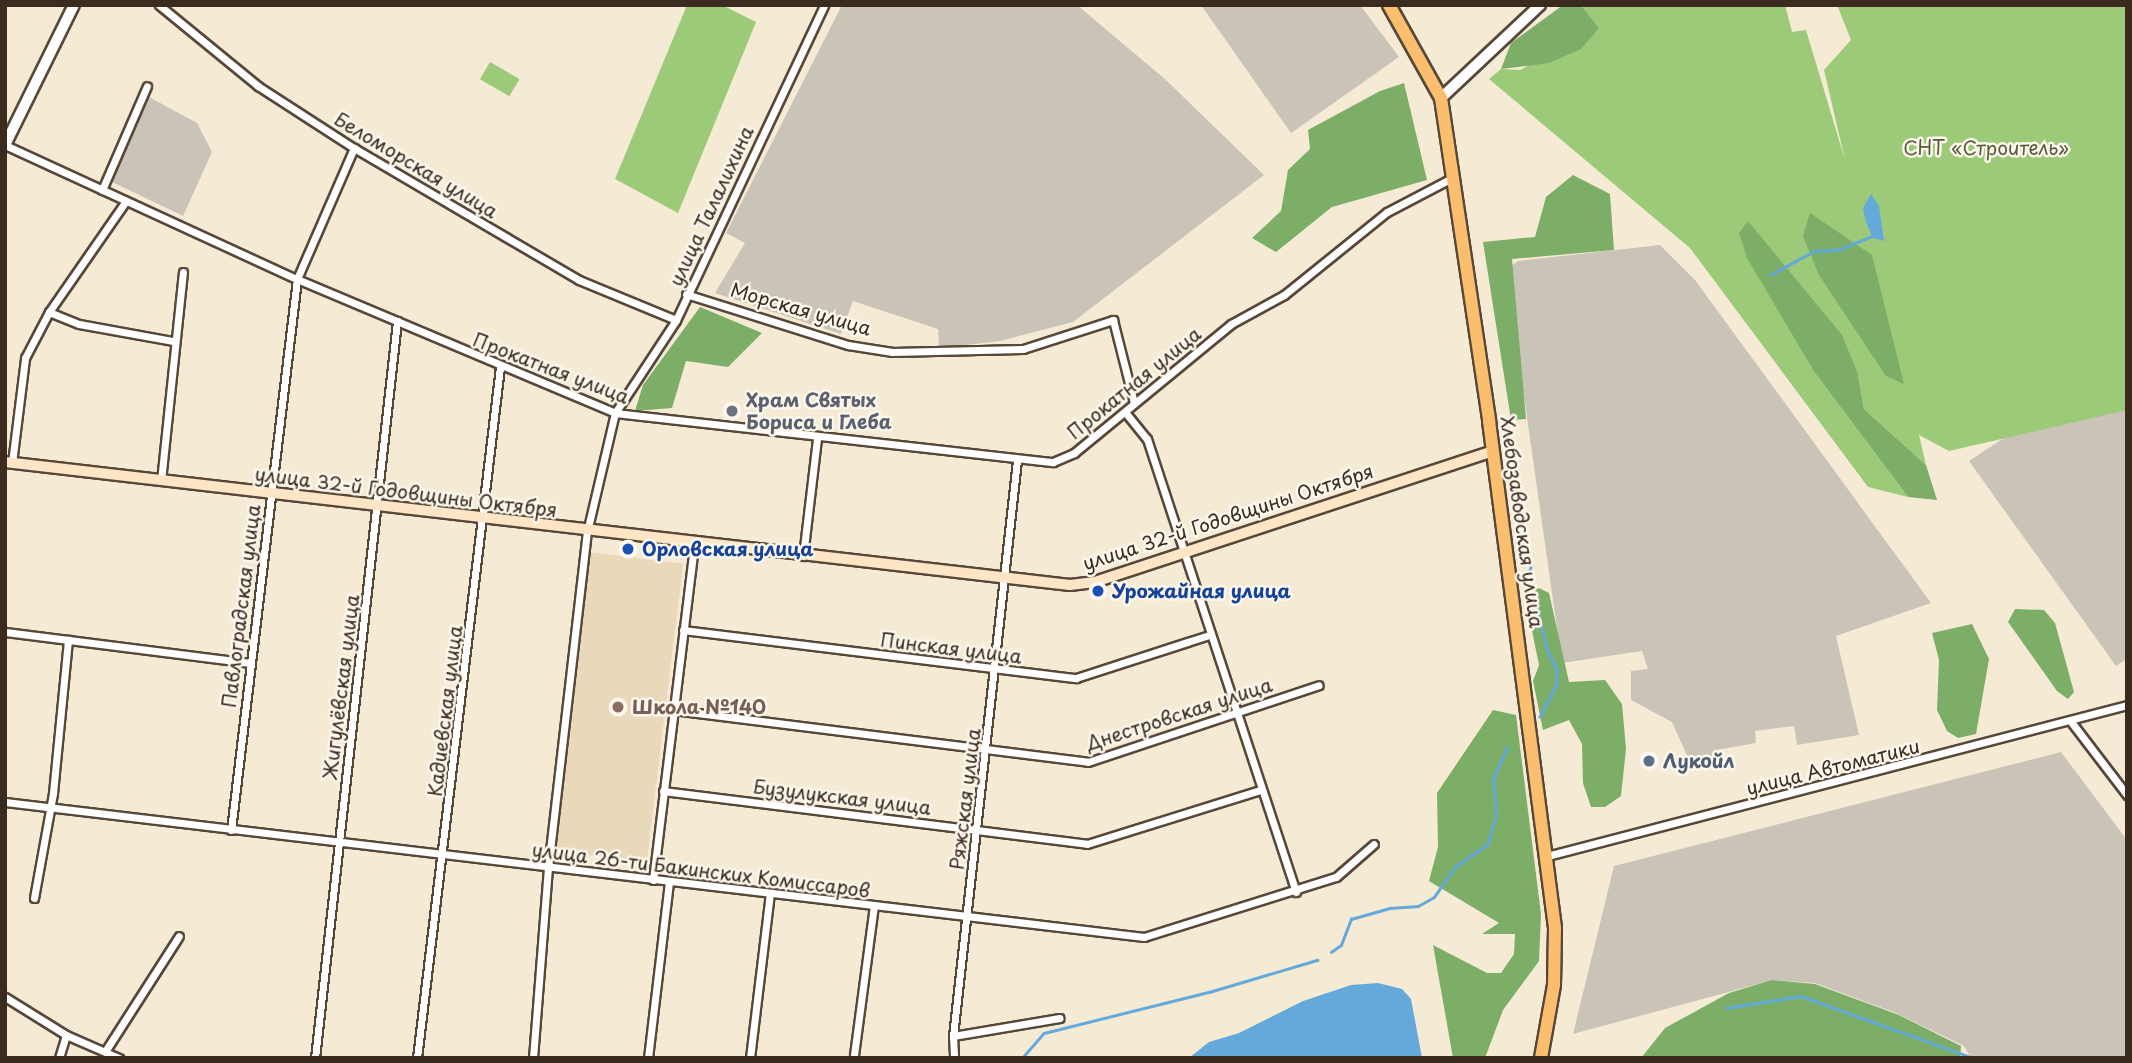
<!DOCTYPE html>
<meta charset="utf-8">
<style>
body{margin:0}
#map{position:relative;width:2132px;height:1063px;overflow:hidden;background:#f5ebd5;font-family:"Playpen Sans",sans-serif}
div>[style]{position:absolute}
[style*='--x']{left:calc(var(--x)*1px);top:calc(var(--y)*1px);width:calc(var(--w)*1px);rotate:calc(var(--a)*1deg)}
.built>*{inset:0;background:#ead8ba;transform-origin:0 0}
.industrial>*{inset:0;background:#cac3b8}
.green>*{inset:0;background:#9cca78;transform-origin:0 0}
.forest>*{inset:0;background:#7dae68}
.water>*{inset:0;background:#64a9da}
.stream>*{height:2.5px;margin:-1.25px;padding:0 1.25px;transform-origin:1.25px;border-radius:1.25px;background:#64a9da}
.roads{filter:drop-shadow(2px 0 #574739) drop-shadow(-2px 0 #574739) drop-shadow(0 2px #574739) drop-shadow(0 -2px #574739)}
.minor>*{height:7px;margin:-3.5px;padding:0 3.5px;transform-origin:3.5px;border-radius:3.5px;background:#fff}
.tertiary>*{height:10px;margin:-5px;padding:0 5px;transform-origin:5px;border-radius:5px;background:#fff}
.secondary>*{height:10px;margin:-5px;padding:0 5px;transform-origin:5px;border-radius:5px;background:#fde5c5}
.primary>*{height:12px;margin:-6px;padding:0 6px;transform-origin:6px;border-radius:6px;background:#fabe6e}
.dots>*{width:19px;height:19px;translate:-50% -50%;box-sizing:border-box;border:4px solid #fbf7ec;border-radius:50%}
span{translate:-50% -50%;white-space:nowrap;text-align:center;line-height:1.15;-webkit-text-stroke:5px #fbf7ec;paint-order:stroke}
.park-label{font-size:19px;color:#585a39}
.street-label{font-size:19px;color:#3b2a1e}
.worship-label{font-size:19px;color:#5b616d;font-weight:700}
.left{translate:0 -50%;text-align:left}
.transit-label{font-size:19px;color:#164399;font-weight:700}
.education-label{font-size:19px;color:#785e54;font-weight:700}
.service-label{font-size:19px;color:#4e5e75;font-weight:700}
.frame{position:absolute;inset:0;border:7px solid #3b2a1e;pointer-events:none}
</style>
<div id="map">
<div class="built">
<div style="left:588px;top:552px;width:96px;height:301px;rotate:7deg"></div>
</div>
<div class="industrial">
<div style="clip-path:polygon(842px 5px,1077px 5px,1166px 80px,1264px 175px,1073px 322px,1000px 341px,939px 348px,938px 329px,853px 301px,841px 334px,715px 293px,745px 243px,726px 233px)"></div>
<div style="clip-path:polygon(1201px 5px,1360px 5px,1399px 57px,1291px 133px)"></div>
<div style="clip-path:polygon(149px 97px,197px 123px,212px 152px,183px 216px,110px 181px)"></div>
<div style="clip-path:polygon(1660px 245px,1695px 280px,1931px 603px,1836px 636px,1859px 735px,1797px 745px,1794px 726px,1755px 731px,1756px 743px,1716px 750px,1717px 758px,1690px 762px,1672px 722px,1631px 700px,1631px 671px,1648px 669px,1642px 651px,1562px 663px,1506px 270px,1518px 261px)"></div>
<div style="clip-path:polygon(2127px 407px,2127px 659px,2116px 666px,1969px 461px,2013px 432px)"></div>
<div style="clip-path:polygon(2061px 752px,2127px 840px,2127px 1058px,1971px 1058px,1964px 1046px,1896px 1013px,1815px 983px,1773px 980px,1573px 1034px,1614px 866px)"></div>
</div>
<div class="green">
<div style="clip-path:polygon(687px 5px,722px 5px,756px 22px,678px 213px,615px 179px)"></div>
<div style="clip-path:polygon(1581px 5px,1785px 5px,1792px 32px,1806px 30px,1845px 160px,1824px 70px,1851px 40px,1837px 5px,2127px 5px,2127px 410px,1949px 451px,1919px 435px,1926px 465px,1864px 409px,1858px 374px,1815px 373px,1908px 497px,1868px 487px,1690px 248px,1489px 79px,1501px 69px,1520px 70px,1599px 28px)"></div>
<div style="left:490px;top:62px;width:34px;height:20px;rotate:30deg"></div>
</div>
<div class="forest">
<div style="clip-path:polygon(1563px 5px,1581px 5px,1599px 28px,1581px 49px,1549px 63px,1501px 69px,1511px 43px)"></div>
<div style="clip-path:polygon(1404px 83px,1427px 180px,1332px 207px,1276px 252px,1252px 238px,1281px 211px,1288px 170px,1310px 149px,1308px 130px,1380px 91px)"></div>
<div style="clip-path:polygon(1573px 175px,1610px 194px,1614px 250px,1512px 259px,1526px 419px,1511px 420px,1483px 242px,1535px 237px,1546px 197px)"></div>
<div style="clip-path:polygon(1810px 213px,1872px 255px,1904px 384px,1886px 376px,1819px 275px,1803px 236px)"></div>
<div style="clip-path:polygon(1748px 221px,1842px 335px,1858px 374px,1864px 409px,1926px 465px,1937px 500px,1908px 497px,1815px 373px,1747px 258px,1739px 233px)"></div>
<div style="clip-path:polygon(700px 307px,762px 333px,728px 367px,686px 361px,672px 408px,635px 411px,643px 385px)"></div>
<div style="clip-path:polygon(1537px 587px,1549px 593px,1569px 682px,1605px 680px,1622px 704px,1626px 749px,1621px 796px,1605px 807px,1591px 807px,1583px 783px,1582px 744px,1569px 720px,1543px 730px,1533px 681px,1539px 665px,1527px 606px)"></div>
<div style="clip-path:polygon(2015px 609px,2044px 610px,2055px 623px,2074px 692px,2068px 699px,2057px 691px,2008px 622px)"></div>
<div style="clip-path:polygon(1972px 624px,1989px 659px,1976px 734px,1958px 738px,1947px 731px,1937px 710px,1939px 660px,1932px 633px)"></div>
<div style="clip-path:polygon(1493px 710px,1516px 715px,1541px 914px,1539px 961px,1503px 1010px,1485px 1058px,1453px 1058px,1433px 945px,1487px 973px,1501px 973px,1514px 954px,1515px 934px,1482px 934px,1499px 923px,1429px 881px,1438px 847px,1437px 793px)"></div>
<div style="clip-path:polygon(1772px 980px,1815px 984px,1899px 1015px,1961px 1046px,1960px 1058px,1641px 1058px,1665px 1028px,1729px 993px)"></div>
</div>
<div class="water">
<div style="clip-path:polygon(1871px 194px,1879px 206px,1884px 241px,1873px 238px,1866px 222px,1863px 208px)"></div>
<div style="clip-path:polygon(1378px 983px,1402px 989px,1411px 999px,1422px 1058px,1189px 1058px,1209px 1042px,1239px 1033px,1303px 1001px,1351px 985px)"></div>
</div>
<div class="stream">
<div style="--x:1770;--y:275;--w:50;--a:-28.6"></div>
<div style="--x:1814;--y:251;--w:26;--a:-4"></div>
<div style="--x:1840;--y:249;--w:38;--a:-22"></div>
<div style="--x:1531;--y:567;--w:25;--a:104"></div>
<div style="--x:1525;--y:591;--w:13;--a:42"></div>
<div style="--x:1535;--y:600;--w:53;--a:75.7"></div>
<div style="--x:1548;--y:651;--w:20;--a:63"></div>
<div style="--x:1557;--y:669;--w:16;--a:90"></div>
<div style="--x:1557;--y:685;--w:36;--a:118"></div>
<div style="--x:1331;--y:952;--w:12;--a:-35"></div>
<div style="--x:1341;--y:945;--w:28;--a:-69"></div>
<div style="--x:1351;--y:919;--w:41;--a:-15.8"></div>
<div style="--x:1390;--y:908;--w:28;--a:-4"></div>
<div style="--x:1418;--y:906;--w:18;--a:-29"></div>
<div style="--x:1434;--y:897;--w:37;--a:-55"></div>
<div style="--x:1455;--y:867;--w:40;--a:-34.9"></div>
<div style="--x:1488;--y:844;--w:31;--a:-75"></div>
<div style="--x:1496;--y:814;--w:35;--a:-95"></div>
<div style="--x:1493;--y:779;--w:35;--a:-66"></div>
<div style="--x:1726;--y:1008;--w:76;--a:-9.1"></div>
<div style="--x:1801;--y:996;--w:183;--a:19.8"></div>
<div style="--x:1022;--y:1058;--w:33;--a:-49"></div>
<div style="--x:1044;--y:1033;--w:170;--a:-14"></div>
<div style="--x:1209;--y:992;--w:113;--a:-16.5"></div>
</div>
<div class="roads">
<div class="minor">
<div style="--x:159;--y:5;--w:128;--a:39.3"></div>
<div style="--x:258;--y:86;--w:114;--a:32.9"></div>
<div style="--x:354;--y:148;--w:261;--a:30.4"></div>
<div style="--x:579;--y:280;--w:105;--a:22.4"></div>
<div style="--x:5;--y:145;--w:321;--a:24.7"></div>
<div style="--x:297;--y:279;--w:345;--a:22.8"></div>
<div style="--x:615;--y:413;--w:441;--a:6.4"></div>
<div style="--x:1053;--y:462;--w:23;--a:-23"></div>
<div style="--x:1074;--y:453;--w:203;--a:-39.4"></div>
<div style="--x:1231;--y:324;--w:60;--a:-28.7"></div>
<div style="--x:1284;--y:295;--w:132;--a:-38.9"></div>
<div style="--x:1387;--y:212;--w:76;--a:-27.6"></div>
<div style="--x:102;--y:190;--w:113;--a:-66.6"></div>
<div style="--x:686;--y:294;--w:170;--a:17.5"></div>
<div style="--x:848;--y:345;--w:45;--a:9"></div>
<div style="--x:892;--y:352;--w:131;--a:-1.3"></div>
<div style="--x:1023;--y:349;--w:95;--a:-17.9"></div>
<div style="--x:1113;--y:320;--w:86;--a:75.8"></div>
<div style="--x:49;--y:312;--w:32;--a:22"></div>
<div style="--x:79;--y:324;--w:96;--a:10.3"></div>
<div style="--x:1125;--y:412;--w:35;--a:51"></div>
<div style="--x:1147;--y:439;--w:477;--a:71.8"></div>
<div style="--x:1017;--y:460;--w:580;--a:96.34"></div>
<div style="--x:953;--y:1036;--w:108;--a:-9.6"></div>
<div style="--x:12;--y:463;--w:106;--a:-82.9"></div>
<div style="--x:25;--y:358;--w:52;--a:-62.4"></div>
<div style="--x:49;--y:312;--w:135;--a:-55.3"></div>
<div style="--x:161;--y:481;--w:210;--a:-84"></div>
<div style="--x:803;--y:556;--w:118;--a:-83.2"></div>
<div style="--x:683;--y:630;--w:396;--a:7"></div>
<div style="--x:1076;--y:678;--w:140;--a:-17.9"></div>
<div style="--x:5;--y:632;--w:246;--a:7.2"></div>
<div style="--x:673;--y:710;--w:418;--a:7.1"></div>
<div style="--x:1088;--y:762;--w:243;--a:-18.4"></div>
<div style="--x:2072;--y:723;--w:91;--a:52.6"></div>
<div style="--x:663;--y:791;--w:427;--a:7.1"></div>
<div style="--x:1087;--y:844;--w:181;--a:-17.3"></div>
<div style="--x:5;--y:802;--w:1147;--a:6.76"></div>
<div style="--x:1144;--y:937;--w:201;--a:-17.4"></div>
<div style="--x:1336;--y:877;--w:50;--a:-41"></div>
<div style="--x:231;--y:830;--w:555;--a:-83.17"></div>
<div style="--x:297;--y:279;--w:143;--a:-66.5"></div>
<div style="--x:1547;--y:856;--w:599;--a:-14.59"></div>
<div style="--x:653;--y:880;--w:337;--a:-83"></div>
<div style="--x:34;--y:898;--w:107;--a:-79.7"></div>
<div style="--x:53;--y:793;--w:154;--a:-84.4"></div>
<div style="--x:5;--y:997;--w:72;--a:31.9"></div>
<div style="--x:66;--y:1035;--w:58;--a:23.5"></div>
<div style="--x:953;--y:1036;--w:22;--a:87"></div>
<div style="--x:106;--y:1050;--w:135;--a:-57.4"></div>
<div style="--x:854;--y:1055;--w:150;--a:-82.4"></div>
<div style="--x:59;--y:1058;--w:24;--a:-73"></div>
<div style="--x:315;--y:1058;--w:742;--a:-83.65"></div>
<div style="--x:417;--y:1058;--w:696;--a:-83.15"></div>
<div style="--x:533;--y:1058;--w:191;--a:-85.5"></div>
<div style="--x:548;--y:868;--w:338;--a:-83.4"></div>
<div style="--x:587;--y:532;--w:122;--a:-76.8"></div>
<div style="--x:615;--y:413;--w:111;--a:-56.7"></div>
<div style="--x:676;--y:320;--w:348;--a:-64.8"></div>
<div style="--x:648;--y:1058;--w:177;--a:-83.2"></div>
<div style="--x:750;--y:1058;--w:166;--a:-83.1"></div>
</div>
<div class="tertiary">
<div style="--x:1441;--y:98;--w:136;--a:-43.2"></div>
<div style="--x:5;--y:145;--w:156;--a:-63.8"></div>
</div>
<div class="secondary">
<div style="--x:5;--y:462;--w:1072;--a:6.59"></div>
<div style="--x:1070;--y:585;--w:25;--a:-7"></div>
<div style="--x:1095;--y:582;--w:419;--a:-18.2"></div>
</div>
<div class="primary">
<div style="--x:1389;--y:5;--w:107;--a:60.8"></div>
<div style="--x:1441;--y:98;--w:327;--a:81.5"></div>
<div style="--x:1489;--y:421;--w:511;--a:82.58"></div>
<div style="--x:1555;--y:928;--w:57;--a:91"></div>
<div style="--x:1554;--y:985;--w:74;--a:100.1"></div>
</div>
</div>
<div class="dots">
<div style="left:732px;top:411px;background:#6b7280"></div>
<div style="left:628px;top:549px;background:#1a4fb4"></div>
<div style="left:1098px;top:591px;background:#1a4fb4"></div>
<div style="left:618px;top:707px;background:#8d6e63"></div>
<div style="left:1649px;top:761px;background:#5c6f8a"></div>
</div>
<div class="park-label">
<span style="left:1986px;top:148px">СНТ «Строитель»</span>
</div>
<div class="street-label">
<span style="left:416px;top:165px;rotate:31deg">Беломорская улица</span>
<span style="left:711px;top:206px;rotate:-65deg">улица Талалихина</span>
<span style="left:801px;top:309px;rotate:16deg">Морская улица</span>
<span style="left:551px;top:368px;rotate:21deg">Прокатная улица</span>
<span style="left:1134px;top:383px;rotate:-39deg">Прокатная улица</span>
<span style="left:406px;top:492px;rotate:7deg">улица 32-й Годовщины Октября</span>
<span style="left:1228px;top:517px;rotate:-18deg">улица 32-й Годовщины Октября</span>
<span style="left:1522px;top:522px;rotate:82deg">Хлебозаводская улица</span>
<span style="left:241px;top:606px;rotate:-83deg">Павлоградская улица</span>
<span style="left:951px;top:648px;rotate:7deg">Пинская улица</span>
<span style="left:341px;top:687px;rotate:-83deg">Жигулёвская улица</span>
<span style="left:445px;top:711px;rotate:-83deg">Кадиевская улица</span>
<span style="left:1179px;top:714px;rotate:-18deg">Днестровская улица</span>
<span style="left:1833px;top:767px;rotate:-14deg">улица Автоматики</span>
<span style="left:842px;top:797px;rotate:7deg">Бузулукская улица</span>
<span style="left:965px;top:799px;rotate:-83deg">Ряжская улица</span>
<span style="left:701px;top:870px;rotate:7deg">улица 26-ти Бакинских Комиссаров</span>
</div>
<div class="worship-label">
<span class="left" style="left:746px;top:411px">Храм Святых<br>Бориса и Глеба</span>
</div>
<div class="transit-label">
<span class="left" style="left:642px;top:549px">Орловская улица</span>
<span class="left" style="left:1112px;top:591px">Урожайная улица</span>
</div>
<div class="education-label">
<span class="left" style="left:632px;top:707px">Школа №140</span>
</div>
<div class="service-label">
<span class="left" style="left:1663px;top:761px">Лукойл</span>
</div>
<div class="frame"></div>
</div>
